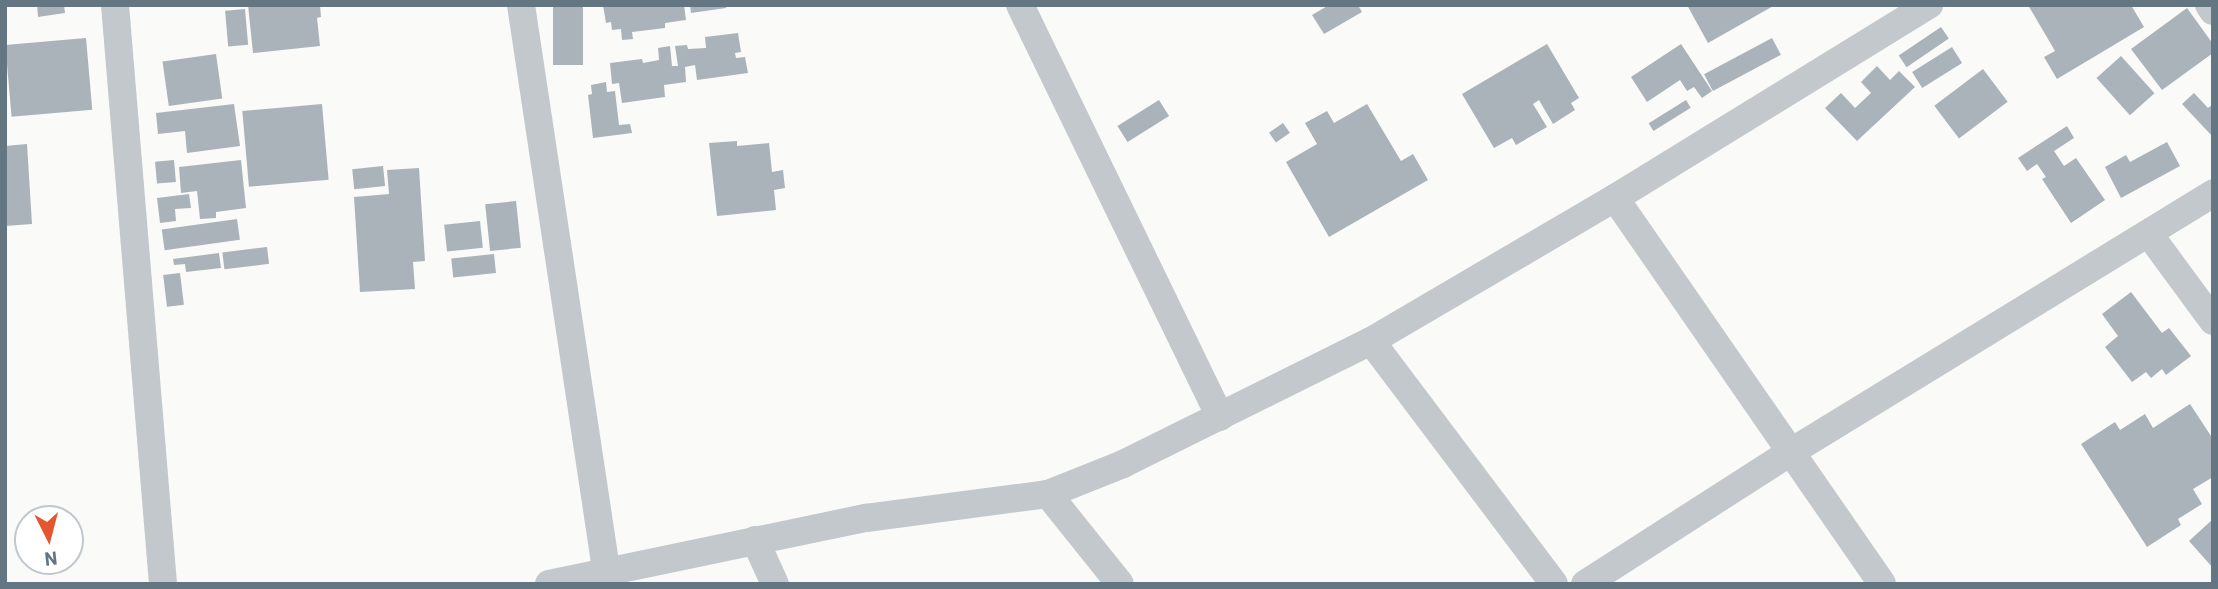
<!DOCTYPE html>
<style>
body{margin:0}
#map{position:relative;width:2218px;height:589px;overflow:hidden;background:#fafaf8;font-family:Barlow,sans-serif}
div>[style]{position:absolute}
[style*='--x']{left:calc(var(--x)*1px);top:calc(var(--y)*1px);width:calc(var(--w)*1px);rotate:calc(var(--a)*1deg)}
.building>*{inset:0;background:#aab3b9;transform-origin:0 0}
.minor>*{height:28px;margin:-14px;padding:0 14px;transform-origin:14px;border-radius:14px;background:#c3c8cc}
span{translate:-50% -50%;white-space:nowrap;text-align:center;line-height:1.15;-webkit-text-stroke:7px #fff;paint-order:stroke}
.frame{position:absolute;inset:0;border:7px solid #657683;pointer-events:none}
.north{position:absolute;left:14px;top:505px;width:70px;height:70px;box-sizing:border-box;background:#fff;border:2px solid #c1c8cd;border-radius:50%;rotate:174deg;font-size:19px;font-weight:700;line-height:28px;text-align:center;color:#657683}
.north::after{content:'';display:block;margin:auto;width:24px;height:32px;background:#e4572e;clip-path:polygon(50% 0,100% 100%,50% 72%,0 100%)}
</style>
<div id="map">
<div class="building">
<div style="clip-path:polygon(37px 5px,64px 5px,65px 13px,38px 17px)"></div>
<div style="clip-path:polygon(248px 5px,320px 5px,321px 17px,317px 18px,320px 46px,253px 53px)"></div>
<div style="left:553px;top:5px;width:30px;height:60px"></div>
<div style="clip-path:polygon(603px 5px,684px 5px,686px 20px,665px 23px,665px 28px,632px 32px,633px 39px,622px 40px,621px 29px,612px 30px,611px 22px,606px 23px)"></div>
<div style="clip-path:polygon(690px 5px,726px 5px,726px 8px,691px 13px)"></div>
<div style="clip-path:polygon(1329px 5px,1358px 5px,1362px 12px,1324px 34px,1312px 15px)"></div>
<div style="clip-path:polygon(1687px 5px,1775px 5px,1708px 43px)"></div>
<div style="clip-path:polygon(2028px 5px,2131px 5px,2144px 27px,2057px 79px,2044px 57px,2055px 51px)"></div>
<div style="clip-path:polygon(2187px 8px,2213px 44px,2213px 53px,2162px 90px,2131px 49px)"></div>
<div style="left:245px;top:9px;width:36px;height:20px;rotate:85deg"></div>
<div style="left:1941px;top:27px;width:14px;height:51px;rotate:56deg"></div>
<div style="clip-path:polygon(738px 33px,741px 52px,735px 53px,736px 58px,745px 57px,748px 73px,697px 80px,695px 65px,685px 67px,686px 82px,664px 85px,665px 97px,622px 103px,619px 83px,612px 84px,610px 63px,642px 59px,643px 63px,659px 60px,658px 48px,670px 46px,672px 66px,678px 66px,675px 46px,687px 45px,688px 49px,706px 48px,705px 37px)"></div>
<div style="left:86px;top:38px;width:72px;height:81px;rotate:85deg"></div>
<div style="left:1772px;top:38px;width:19px;height:77px;rotate:62deg"></div>
<div style="clip-path:polygon(1547px 44px,1579px 98px,1571px 103px,1575px 110px,1553px 124px,1539px 100px,1533px 104px,1547px 127px,1516px 145px,1512px 138px,1494px 148px,1462px 94px)"></div>
<div style="clip-path:polygon(1681px 44px,1712px 91px,1702px 98px,1694px 87px,1687px 91px,1680px 80px,1647px 102px,1631px 77px)"></div>
<div style="left:1952px;top:47px;width:19px;height:47px;rotate:58deg"></div>
<div style="left:216px;top:54px;width:45px;height:54px;rotate:82deg"></div>
<div style="left:2121px;top:56px;width:50px;height:33px;rotate:48deg"></div>
<div style="clip-path:polygon(1877px 66px,1890px 80px,1899px 71px,1915px 87px,1857px 141px,1825px 108px,1841px 93px,1855px 108px,1871px 93px,1861px 82px)"></div>
<div style="left:1983px;top:69px;width:41px;height:61px;rotate:53deg"></div>
<div style="clip-path:polygon(606px 82px,607px 92px,615px 91px,619px 125px,630px 124px,632px 133px,593px 138px,588px 95px,592px 94px,591px 85px)"></div>
<div style="clip-path:polygon(2194px 93px,2208px 108px,2213px 104px,2213px 137px,2182px 104px)"></div>
<div style="left:1159px;top:100px;width:19px;height:49px;rotate:58deg"></div>
<div style="left:1686px;top:100px;width:9px;height:44px;rotate:58deg"></div>
<div style="clip-path:polygon(234px 104px,240px 146px,187px 153px,185px 131px,158px 134px,156px 113px)"></div>
<div style="left:322px;top:104px;width:76px;height:80px;rotate:85deg"></div>
<div style="clip-path:polygon(1367px 104px,1401px 161px,1413px 154px,1428px 180px,1329px 237px,1286px 162px,1317px 144px,1305px 123px,1327px 111px,1334px 123px)"></div>
<div style="left:1283px;top:123px;width:12px;height:17px;rotate:55deg"></div>
<div style="clip-path:polygon(2067px 126px,2074px 138px,2054px 151px,2064px 166px,2076px 158px,2105px 200px,2071px 223px,2042px 179px,2046px 177px,2037px 164px,2027px 171px,2018px 158px)"></div>
<div style="clip-path:polygon(737px 141px,737px 146px,769px 143px,772px 172px,783px 170px,785px 188px,774px 190px,776px 210px,717px 216px,709px 143px)"></div>
<div style="clip-path:polygon(2167px 142px,2180px 166px,2121px 198px,2105px 167px,2126px 155px,2130px 162px)"></div>
<div style="clip-path:polygon(27px 144px,32px 224px,5px 226px,5px 146px)"></div>
<div style="left:174px;top:160px;width:22px;height:19px;rotate:85deg"></div>
<div style="clip-path:polygon(241px 160px,246px 208px,216px 212px,216px 218px,200px 219px,197px 191px,181px 193px,179px 167px)"></div>
<div style="left:383px;top:166px;width:20px;height:31px;rotate:84deg"></div>
<div style="clip-path:polygon(419px 168px,425px 261px,413px 262px,415px 289px,360px 292px,354px 197px,389px 194px,387px 170px)"></div>
<div style="clip-path:polygon(189px 194px,191px 208px,175px 209px,176px 221px,160px 223px,157px 198px)"></div>
<div style="left:516px;top:201px;width:47px;height:31px;rotate:84deg"></div>
<div style="left:237px;top:219px;width:21px;height:76px;rotate:82deg"></div>
<div style="left:480px;top:221px;width:27px;height:36px;rotate:84deg"></div>
<div style="left:267px;top:247px;width:17px;height:45px;rotate:83deg"></div>
<div style="clip-path:polygon(219px 253px,221px 268px,186px 272px,185px 264px,174px 265px,173px 259px)"></div>
<div style="left:494px;top:254px;width:19px;height:43px;rotate:84deg"></div>
<div style="left:180px;top:273px;width:32px;height:17px;rotate:83deg"></div>
<div style="clip-path:polygon(2131px 292px,2162px 333px,2169px 328px,2191px 356px,2166px 375px,2162px 369px,2151px 378px,2146px 372px,2132px 382px,2105px 347px,2118px 336px,2102px 314px)"></div>
<div style="clip-path:polygon(2190px 404px,2213px 439px,2213px 477px,2193px 489px,2202px 504px,2178px 519px,2181px 525px,2147px 547px,2081px 444px,2115px 422px,2120px 430px,2145px 414px,2153px 428px)"></div>
<div style="clip-path:polygon(2213px 519px,2213px 568px,2189px 541px)"></div>
</div>
<div class="minor">
<div style="--x:115;--y:5;--w:581;--a:85.26"></div>
<div style="--x:521;--y:5;--w:570;--a:81.43"></div>
<div style="--x:1020;--y:5;--w:458;--a:64.1"></div>
<div style="--x:2209;--y:5;--w:7;--a:56"></div>
<div style="--x:1615;--y:198;--w:469;--a:55.3"></div>
<div style="--x:2149;--y:234;--w:108;--a:53.7"></div>
<div style="--x:1371;--y:341;--w:304;--a:53"></div>
<div style="--x:1048;--y:494;--w:115;--a:51.3"></div>
<div style="--x:755;--y:540;--w:48;--a:65.6"></div>
<div style="--x:549;--y:584;--w:324;--a:-11.8"></div>
<div style="--x:866;--y:518;--w:184;--a:-7.5"></div>
<div style="--x:1048;--y:494;--w:81;--a:-21.8"></div>
<div style="--x:1123;--y:464;--w:277;--a:-26.4"></div>
<div style="--x:1371;--y:341;--w:283;--a:-30.4"></div>
<div style="--x:1615;--y:198;--w:369;--a:-31.6"></div>
<div style="--x:1585;--y:584;--w:245;--a:-32.7"></div>
<div style="--x:1791;--y:452;--w:495;--a:-31.5"></div>
</div>
<div class="frame"></div>
<div class="north">N</div>
</div>
